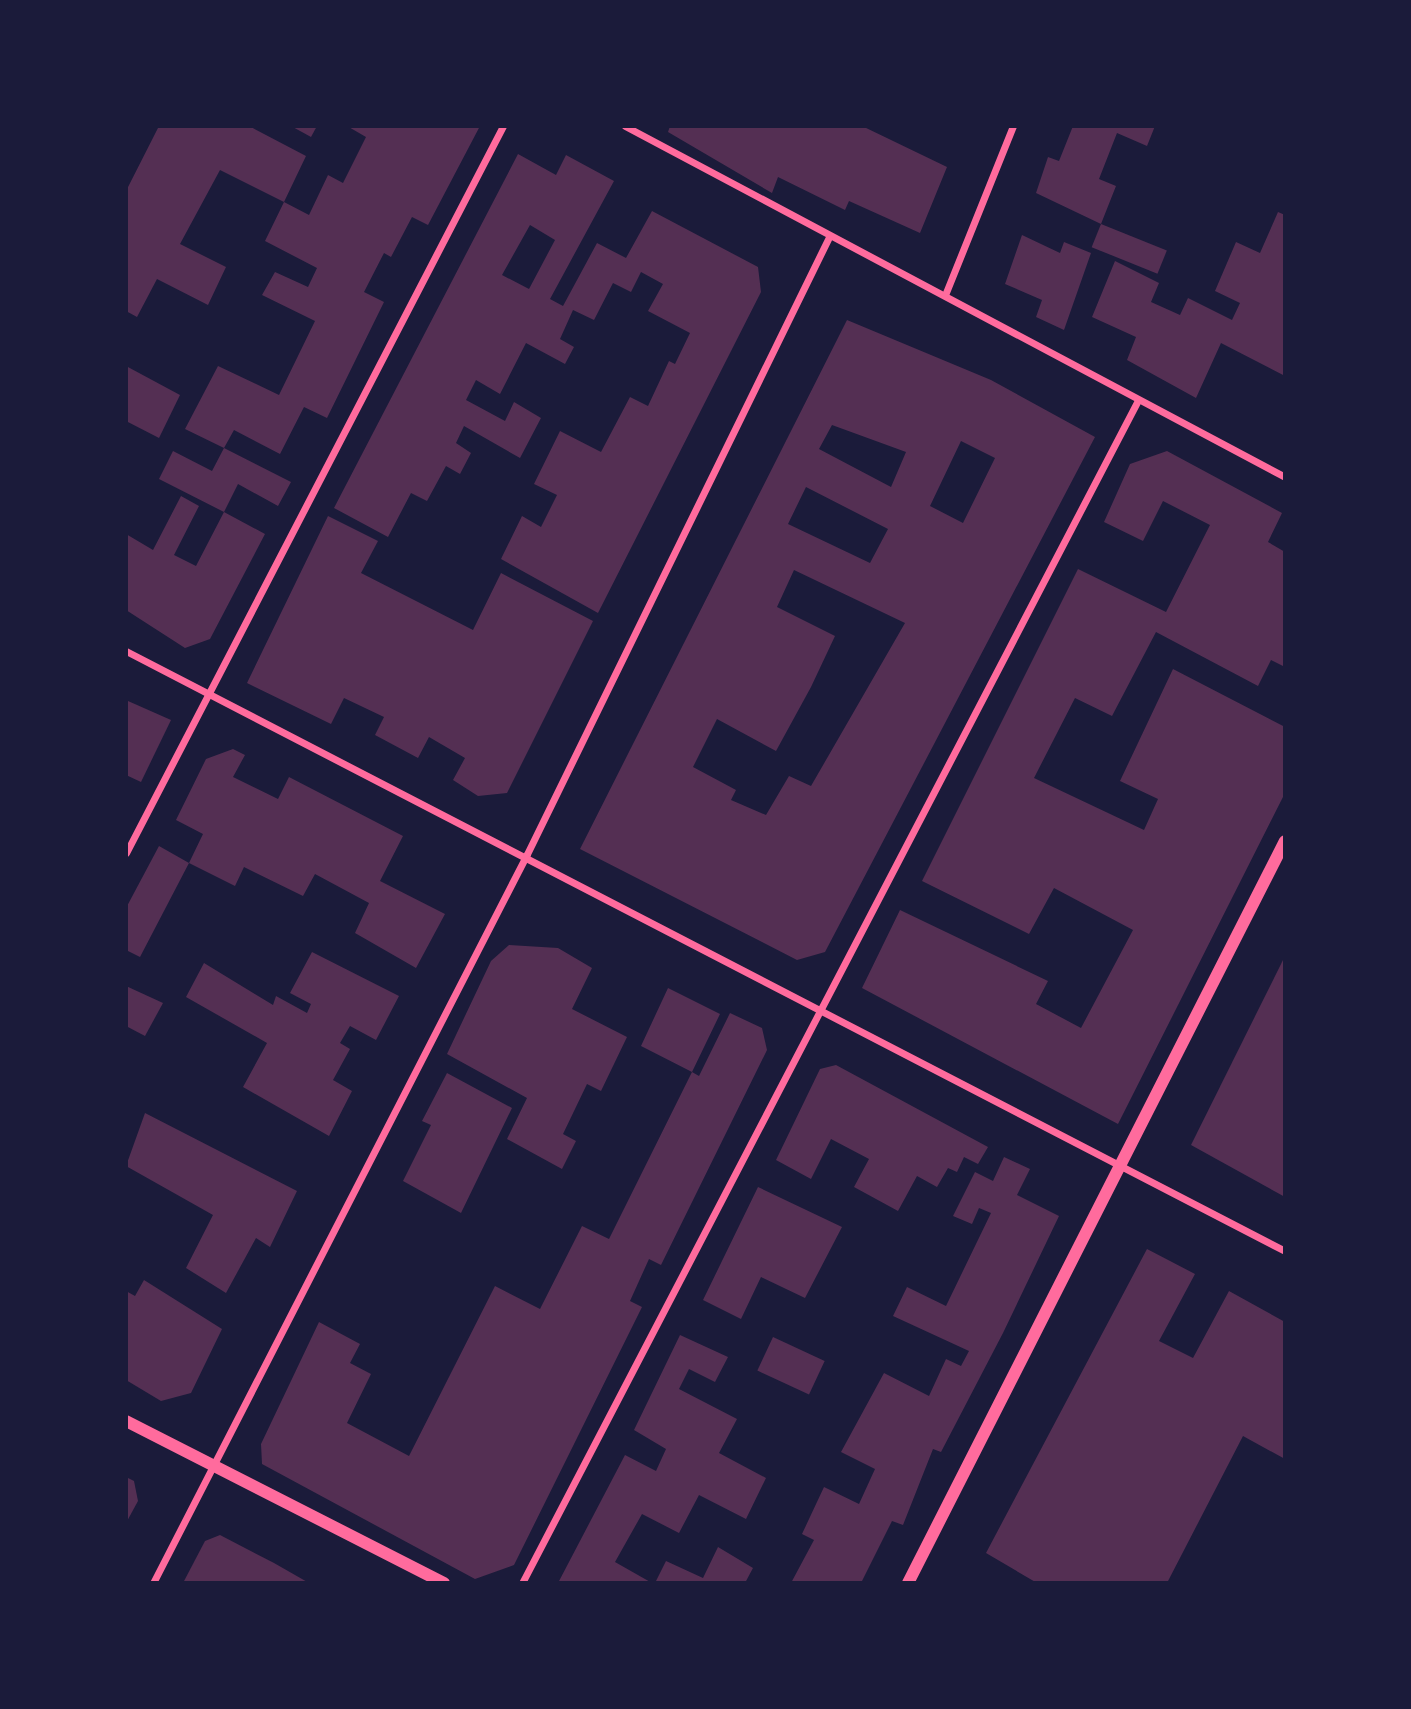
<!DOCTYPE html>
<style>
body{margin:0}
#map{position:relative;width:1411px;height:1709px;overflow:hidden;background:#1b1b3a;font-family:Figtree,sans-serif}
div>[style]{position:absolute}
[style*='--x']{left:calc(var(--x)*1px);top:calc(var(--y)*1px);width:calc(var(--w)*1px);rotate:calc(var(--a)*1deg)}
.building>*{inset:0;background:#542f53;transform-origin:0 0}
.minor>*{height:7px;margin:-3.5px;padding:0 3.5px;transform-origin:3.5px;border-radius:3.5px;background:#ff6b9d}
.tertiary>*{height:12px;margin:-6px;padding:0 6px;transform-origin:6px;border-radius:6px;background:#ff6b9d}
span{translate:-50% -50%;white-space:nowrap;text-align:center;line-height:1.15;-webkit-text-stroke:7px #1b1b3a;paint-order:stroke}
.frame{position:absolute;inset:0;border:128px solid #1b1b3a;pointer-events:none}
</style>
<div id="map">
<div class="building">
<div style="clip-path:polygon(159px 126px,249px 126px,306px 156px,284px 202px,220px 170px,180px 244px,226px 267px,208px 305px,157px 279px,137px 317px,126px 311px,126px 191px)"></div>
<div style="clip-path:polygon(291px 126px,317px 126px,311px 137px)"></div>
<div style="clip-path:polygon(347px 126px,480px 126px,428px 225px,412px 217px,391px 257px,384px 253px,364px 292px,384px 302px,327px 418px,304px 407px,280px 454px,234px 430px,224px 448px,185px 429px,218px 366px,279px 395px,315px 321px,262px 295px,275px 272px,308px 287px,317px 268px,265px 241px,284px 202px,309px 215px,328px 175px,343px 183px,366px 137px)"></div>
<div style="clip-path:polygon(670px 126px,862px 126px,947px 167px,920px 233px,849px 201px,845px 210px,778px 177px,772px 193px,668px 132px)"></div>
<div style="clip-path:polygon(1073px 126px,1155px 126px,1147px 146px,1117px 133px,1099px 179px,1116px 186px,1101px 224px,1036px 193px,1048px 157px,1059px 161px)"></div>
<div style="clip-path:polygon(evenodd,518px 154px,556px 175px,566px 155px,614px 181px,550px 299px,563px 306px,597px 243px,626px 258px,652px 211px,758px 267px,761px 292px,598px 613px,501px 559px,522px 516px,541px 527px,557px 495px,534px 484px,560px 431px,601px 452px,630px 397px,648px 406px,669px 361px,675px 364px,690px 333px,648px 311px,663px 284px,641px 272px,631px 292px,613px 283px,594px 320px,573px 310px,560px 339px,574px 347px,565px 364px,526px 343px,500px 394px,476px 380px,466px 400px,505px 421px,514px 402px,541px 418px,520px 458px,464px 426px,456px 443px,471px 453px,460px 474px,446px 466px,427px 501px,411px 493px,388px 537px,334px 508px,518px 154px,530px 225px,555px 240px,529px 289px,502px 275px,530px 225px)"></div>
<div style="clip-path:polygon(1278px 212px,1285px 215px,1285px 376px,1221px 343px,1196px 398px,1127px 360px,1136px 337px,1092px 317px,1115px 261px,1159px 283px,1151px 302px,1180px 315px,1188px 298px,1232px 320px,1240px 303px,1215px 291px,1236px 242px,1260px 253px)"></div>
<div style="left:1101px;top:224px;width:71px;height:25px;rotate:22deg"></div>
<div style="clip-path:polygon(1022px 235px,1060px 253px,1064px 242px,1091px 253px,1064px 330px,1036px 317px,1042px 300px,1005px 284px)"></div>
<div style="clip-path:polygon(evenodd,847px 320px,991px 380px,1095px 437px,825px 952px,797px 960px,580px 849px,847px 320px,832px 425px,906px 452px,891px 487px,819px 449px,832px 425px,847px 320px,961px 441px,995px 458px,963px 523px,930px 506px,961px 441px,847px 320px,806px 487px,888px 529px,870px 563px,788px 524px,806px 487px,847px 320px,794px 570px,905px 623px,811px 786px,789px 776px,766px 815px,731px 800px,736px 790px,693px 767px,717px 719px,776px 751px,811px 687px,835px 636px,777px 607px,794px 570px)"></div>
<div style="clip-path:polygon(126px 366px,180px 395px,159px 438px,126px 421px)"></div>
<div style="clip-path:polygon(224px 448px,291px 482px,278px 506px,238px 484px,224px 512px,265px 534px,210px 639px,185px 648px,126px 610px,126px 534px,153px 550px,181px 496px,199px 506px,174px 555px,196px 566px,224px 512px,159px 479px,173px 451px,212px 471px)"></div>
<div style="clip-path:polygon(1167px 451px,1282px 513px,1268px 542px,1285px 552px,1285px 667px,1271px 660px,1258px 686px,1156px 632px,1112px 716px,1075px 698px,1034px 778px,1144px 830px,1158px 799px,1120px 781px,1173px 669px,1285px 727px,1285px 793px,1118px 1124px,862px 988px,900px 910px,1048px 981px,1036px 1004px,1081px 1028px,1133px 930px,1054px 888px,1029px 934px,922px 881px,1078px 569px,1166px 612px,1210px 525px,1163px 501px,1143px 541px,1104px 522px,1130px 464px)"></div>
<div style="clip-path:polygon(328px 516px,378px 541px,361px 573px,473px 630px,501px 573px,593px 621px,507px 793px,478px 796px,453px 780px,465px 758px,429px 737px,418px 758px,375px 735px,384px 717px,344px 698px,331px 724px,247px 683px)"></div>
<div style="clip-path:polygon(128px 701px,171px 720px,141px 782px,126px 775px)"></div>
<div style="clip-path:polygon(233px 749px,245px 755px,233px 777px,278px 799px,289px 777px,403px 836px,380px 881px,445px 914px,416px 968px,355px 933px,369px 903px,315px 874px,303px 896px,244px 867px,235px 886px,189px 863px,140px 957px,126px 950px,126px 908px,159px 846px,189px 863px,203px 834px,176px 820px,206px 759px)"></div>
<div style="clip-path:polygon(509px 945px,558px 948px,592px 968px,572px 1009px,627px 1037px,601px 1091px,587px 1084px,563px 1134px,576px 1141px,562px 1169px,507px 1139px,527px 1098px,447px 1054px,491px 961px)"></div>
<div style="clip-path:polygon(312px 952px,399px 996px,376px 1040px,350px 1026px,340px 1043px,350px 1049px,333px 1080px,352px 1091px,329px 1136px,243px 1087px,267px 1043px,186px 997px,204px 963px,273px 1005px,276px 996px,307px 1013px,311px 1004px,290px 993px)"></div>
<div style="clip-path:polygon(1285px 956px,1285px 1197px,1191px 1145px)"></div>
<div style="clip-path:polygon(126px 986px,163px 1003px,145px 1036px,126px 1026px)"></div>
<div style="clip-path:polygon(668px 988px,720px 1014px,692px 1072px,699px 1076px,730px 1013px,762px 1028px,767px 1050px,661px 1265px,649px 1259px,630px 1301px,642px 1307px,514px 1565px,475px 1579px,262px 1464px,261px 1444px,319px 1322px,360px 1344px,350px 1363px,371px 1374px,347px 1423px,409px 1456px,495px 1286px,540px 1309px,582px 1226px,609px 1239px,692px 1072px,641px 1046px)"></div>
<div style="clip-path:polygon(836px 1065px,988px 1147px,978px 1164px,964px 1157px,957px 1172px,948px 1168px,937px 1187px,917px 1176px,898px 1211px,854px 1187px,869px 1159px,831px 1139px,811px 1179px,776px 1160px,820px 1069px)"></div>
<div style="clip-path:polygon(447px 1073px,512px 1108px,461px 1213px,403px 1181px,431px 1125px,422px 1121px)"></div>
<div style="clip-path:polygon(145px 1113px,297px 1191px,270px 1247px,256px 1238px,226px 1293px,186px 1268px,213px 1215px,126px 1166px)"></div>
<div style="clip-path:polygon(1004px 1157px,1030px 1169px,1017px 1195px,1059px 1216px,1003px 1333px,941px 1452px,933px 1449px,903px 1525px,892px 1521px,861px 1583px,791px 1583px,814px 1540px,802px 1534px,824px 1487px,859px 1504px,875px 1469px,841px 1452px,884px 1373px,929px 1396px,946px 1359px,961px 1366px,969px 1351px,893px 1316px,907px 1287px,946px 1306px,991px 1213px,979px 1208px,972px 1224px,953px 1216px,975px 1172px,993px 1181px)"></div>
<div style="clip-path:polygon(758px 1187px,842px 1227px,805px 1298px,761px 1277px,741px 1319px,703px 1300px)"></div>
<div style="clip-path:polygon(1147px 1249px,1195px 1274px,1159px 1341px,1193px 1358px,1229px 1291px,1285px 1322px,1285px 1459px,1243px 1436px,1167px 1583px,1037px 1583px,986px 1553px)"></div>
<div style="clip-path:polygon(144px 1280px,222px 1329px,191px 1393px,161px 1401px,126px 1380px,126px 1291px,135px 1296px)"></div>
<div style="clip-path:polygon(680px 1335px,728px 1357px,715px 1382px,689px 1369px,679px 1389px,737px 1419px,719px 1453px,766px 1478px,746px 1519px,699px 1495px,679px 1533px,642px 1514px,615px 1562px,652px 1583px,558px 1583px,625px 1455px,656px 1471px,666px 1449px,634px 1430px)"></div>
<div style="left:773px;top:1337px;width:57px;height:37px;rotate:25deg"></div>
<div style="clip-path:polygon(126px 1477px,134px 1481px,138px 1501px,126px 1523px)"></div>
<div style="clip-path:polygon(220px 1535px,274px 1563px,309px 1583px,183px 1583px,205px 1541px)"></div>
<div style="clip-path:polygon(718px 1547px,753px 1568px,745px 1583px,655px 1583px,666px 1561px,703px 1578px)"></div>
</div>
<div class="minor">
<div style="--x:625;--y:126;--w:748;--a:28"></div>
<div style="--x:945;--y:295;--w:182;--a:-68.1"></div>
<div style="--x:126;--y:651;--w:1305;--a:27.37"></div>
<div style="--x:126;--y:853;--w:819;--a:-62.59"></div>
<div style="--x:153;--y:1583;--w:819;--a:-62.84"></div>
<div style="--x:527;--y:854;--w:687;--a:-63.92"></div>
<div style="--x:522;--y:1583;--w:1332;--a:-62.49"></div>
</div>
<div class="tertiary">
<div style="--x:126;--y:1421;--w:357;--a:27"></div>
<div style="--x:908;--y:1583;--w:832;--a:-63.07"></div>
</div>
<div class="frame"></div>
</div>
